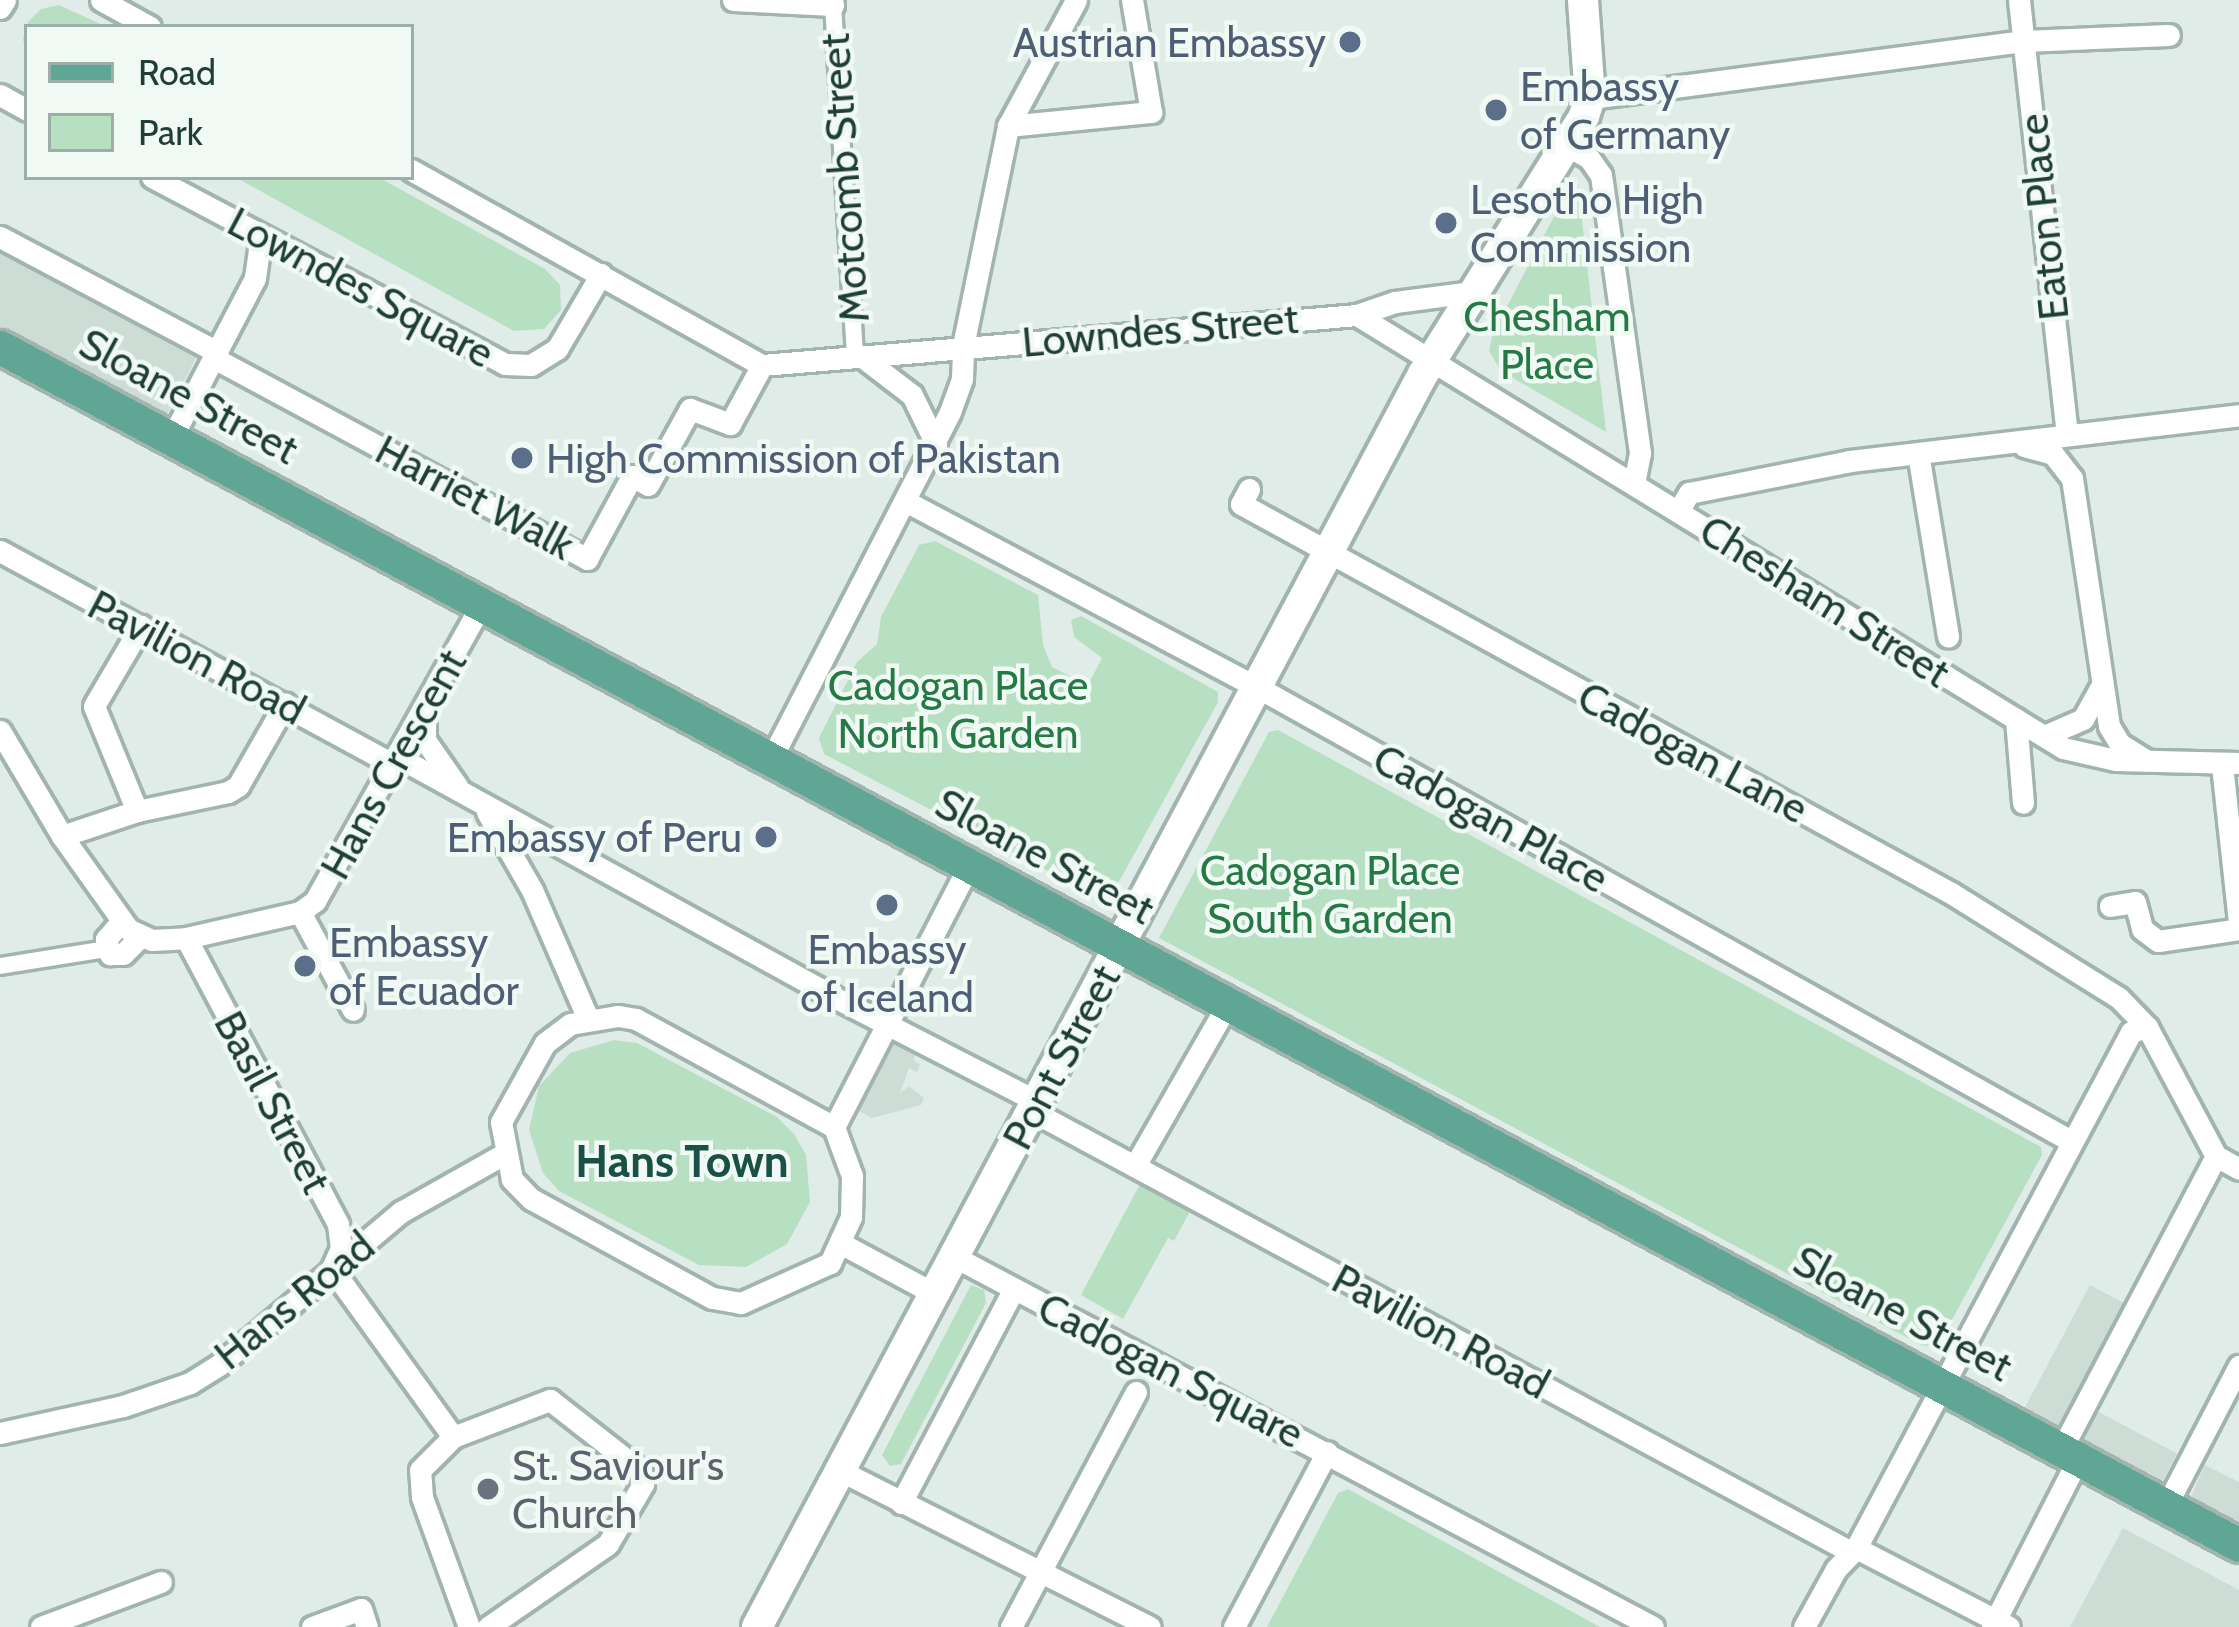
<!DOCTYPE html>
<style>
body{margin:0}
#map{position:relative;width:2239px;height:1627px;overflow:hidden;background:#e0ece7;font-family:Cabin,sans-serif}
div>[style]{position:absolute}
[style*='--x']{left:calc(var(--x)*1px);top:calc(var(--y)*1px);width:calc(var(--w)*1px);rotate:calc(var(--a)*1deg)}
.built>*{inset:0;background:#cedcd6;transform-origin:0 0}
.green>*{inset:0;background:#b6e0c1}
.roads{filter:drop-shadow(3px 0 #a2b4ae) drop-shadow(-3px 0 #a2b4ae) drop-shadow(0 3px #a2b4ae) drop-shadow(0 -3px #a2b4ae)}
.pedestrian>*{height:16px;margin:-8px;padding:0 8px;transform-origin:8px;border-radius:8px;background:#fff}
.minor>*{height:21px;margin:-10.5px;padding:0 10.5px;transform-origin:10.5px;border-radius:10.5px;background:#fff}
.secondary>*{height:30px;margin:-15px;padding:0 15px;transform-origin:15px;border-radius:15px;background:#fff}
.primary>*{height:33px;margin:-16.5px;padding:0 16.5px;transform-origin:16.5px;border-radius:16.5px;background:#5fa794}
.dots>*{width:33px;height:33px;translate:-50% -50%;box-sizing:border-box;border:6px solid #f0f9f4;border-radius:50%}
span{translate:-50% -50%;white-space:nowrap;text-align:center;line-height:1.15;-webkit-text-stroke:9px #f0f9f4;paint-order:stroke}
.service-label{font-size:42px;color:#4e5e75}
.right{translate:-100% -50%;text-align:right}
.left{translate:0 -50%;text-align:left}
.street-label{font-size:42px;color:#1f3e36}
.park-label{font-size:42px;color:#257945}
.worship-label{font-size:42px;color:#5b616d}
.neighbourhood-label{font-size:45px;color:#195244;font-weight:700}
.legend{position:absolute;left:24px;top:24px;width:390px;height:156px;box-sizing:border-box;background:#f0f9f4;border:3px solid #9caea8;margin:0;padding:15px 21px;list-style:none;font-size:36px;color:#1f3e36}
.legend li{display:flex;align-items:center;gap:24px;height:60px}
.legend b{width:60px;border:3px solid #9caea8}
</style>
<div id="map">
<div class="built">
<div style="clip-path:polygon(0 250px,198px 354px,165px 418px,0 339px)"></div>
<div style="clip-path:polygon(896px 1040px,918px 1051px,913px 1060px,920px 1064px,917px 1072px,909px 1068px,900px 1093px,909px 1086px,924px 1098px,921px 1105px,872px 1118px,859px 1111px)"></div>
<div style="left:2090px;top:1285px;width:40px;height:144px;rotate:28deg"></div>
<div style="left:2093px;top:1409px;width:95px;height:35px;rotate:28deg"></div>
<div style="clip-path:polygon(2205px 1465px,2239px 1482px,2239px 1524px,2190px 1499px)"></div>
<div style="clip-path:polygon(2123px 1528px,2239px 1590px,2239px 1627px,2070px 1627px)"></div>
</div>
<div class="green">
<div style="clip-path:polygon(59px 5px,107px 27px,27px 27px,27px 55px,23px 39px,28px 22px,41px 9px)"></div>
<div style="clip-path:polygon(235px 177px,378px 177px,545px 269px,560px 285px,561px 310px,544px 329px,514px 331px)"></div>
<div style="clip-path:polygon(1572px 182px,1578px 185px,1606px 432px,1501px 371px,1489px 351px,1493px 333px)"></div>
<div style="clip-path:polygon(935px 541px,1038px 595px,1043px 645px,1052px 667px,1088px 685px,1102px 658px,1074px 637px,1071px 620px,1081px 616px,1218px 692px,1218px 702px,1110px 898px,1100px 898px,824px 754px,819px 738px,857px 662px,877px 644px,881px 617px,919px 545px)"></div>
<div style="clip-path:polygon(1278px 730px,2041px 1147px,2042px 1155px,1937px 1347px,1921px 1345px,1159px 938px,1269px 732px)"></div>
<div style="clip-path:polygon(614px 1040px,637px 1043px,777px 1117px,794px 1134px,806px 1155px,810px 1202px,787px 1244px,746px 1267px,699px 1265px,559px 1191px,543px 1173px,529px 1130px,539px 1086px,570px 1053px)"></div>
<div style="clip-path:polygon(1140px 1184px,1190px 1211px,1174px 1241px,1168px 1238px,1123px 1319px,1081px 1295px)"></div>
<div style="clip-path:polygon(971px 1285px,984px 1290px,986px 1303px,901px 1464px,890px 1466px,882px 1455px)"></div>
<div style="clip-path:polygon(1348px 1489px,1525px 1586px,1600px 1627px,1267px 1627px,1338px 1493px)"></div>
</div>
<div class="roads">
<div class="pedestrian">
<div style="--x:833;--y:5;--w:351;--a:86.4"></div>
<div style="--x:0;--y:966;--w:107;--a:-9.1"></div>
</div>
<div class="minor">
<div style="--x:101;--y:0;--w:56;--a:28.9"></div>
<div style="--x:733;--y:0;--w:100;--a:2.9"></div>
<div style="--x:833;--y:5;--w:5;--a:-101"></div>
<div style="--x:2019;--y:0;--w:437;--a:83.7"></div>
<div style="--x:0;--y:8;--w:9;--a:-58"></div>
<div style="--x:0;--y:95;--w:31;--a:29"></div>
<div style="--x:1590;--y:98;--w:438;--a:-7.5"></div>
<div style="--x:2024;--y:41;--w:145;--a:-2.4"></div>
<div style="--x:1008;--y:126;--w:144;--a:-5.6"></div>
<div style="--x:1151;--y:112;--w:114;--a:-99.6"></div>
<div style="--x:1568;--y:146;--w:24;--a:30"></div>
<div style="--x:1589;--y:158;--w:21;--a:55"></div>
<div style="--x:1601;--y:175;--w:281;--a:82"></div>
<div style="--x:1640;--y:453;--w:31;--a:101"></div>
<div style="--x:411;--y:170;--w:402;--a:29.1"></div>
<div style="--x:762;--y:365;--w:597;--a:-4.8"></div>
<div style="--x:1357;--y:315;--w:40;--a:-18.9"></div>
<div style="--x:1395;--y:302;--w:84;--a:-7.5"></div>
<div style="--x:152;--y:177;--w:399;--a:27.9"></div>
<div style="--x:505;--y:364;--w:26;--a:2"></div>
<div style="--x:531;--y:365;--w:31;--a:-32"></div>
<div style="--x:557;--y:349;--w:87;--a:-59.6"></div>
<div style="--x:0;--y:237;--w:246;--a:27.9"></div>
<div style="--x:1357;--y:315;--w:828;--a:31.52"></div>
<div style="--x:2063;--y:748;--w:54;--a:12.8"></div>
<div style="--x:2116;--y:760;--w:123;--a:1.4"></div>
<div style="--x:861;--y:356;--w:64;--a:37.4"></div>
<div style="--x:912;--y:395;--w:55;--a:63.9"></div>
<div style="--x:214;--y:358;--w:424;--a:28.3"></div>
<div style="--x:587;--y:559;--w:94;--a:-61.5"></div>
<div style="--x:632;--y:476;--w:18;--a:29"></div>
<div style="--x:648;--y:485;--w:87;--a:-61.1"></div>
<div style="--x:690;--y:409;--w:43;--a:20.6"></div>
<div style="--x:730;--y:424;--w:67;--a:-61.5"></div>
<div style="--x:172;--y:437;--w:179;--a:-62.4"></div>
<div style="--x:255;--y:278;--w:37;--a:-82"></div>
<div style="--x:260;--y:241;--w:14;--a:-129"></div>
<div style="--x:2024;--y:446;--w:30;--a:15"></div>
<div style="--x:2053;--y:454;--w:31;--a:52"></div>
<div style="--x:2072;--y:478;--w:251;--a:81.5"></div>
<div style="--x:2109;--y:726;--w:21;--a:59"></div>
<div style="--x:2120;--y:744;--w:31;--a:32"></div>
<div style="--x:1918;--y:453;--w:186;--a:80.7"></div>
<div style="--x:1249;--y:489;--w:17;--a:118"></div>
<div style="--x:1241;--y:504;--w:810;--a:28.72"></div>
<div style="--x:1951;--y:893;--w:198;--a:32"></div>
<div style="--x:2119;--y:998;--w:40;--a:46"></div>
<div style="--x:2147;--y:1027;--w:146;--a:61.9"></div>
<div style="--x:2216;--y:1156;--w:26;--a:29"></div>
<div style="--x:907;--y:502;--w:396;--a:27.9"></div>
<div style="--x:1257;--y:687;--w:932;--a:29.15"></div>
<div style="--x:1679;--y:510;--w:20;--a:-60"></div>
<div style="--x:1689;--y:493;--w:164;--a:-11.2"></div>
<div style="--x:1850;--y:461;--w:392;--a:-6.7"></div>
<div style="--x:0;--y:551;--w:448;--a:28.5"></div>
<div style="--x:425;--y:713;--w:27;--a:90"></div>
<div style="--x:425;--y:740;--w:56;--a:55.2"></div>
<div style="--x:2016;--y:719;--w:84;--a:85.2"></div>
<div style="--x:0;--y:731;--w:122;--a:59.4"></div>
<div style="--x:62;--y:836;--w:114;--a:54.6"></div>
<div style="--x:128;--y:929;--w:26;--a:25"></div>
<div style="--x:152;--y:940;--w:34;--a:-3"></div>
<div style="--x:186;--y:938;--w:117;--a:-12.8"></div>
<div style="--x:300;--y:912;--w:19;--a:-36"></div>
<div style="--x:315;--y:901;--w:341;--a:-60.7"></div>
<div style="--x:2044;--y:736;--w:43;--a:-23.6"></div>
<div style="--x:2083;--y:719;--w:39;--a:-61"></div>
<div style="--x:398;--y:757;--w:495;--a:28.8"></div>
<div style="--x:832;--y:996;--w:232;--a:27.2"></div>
<div style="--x:771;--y:759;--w:390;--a:-62.7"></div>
<div style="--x:950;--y:412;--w:35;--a:-70"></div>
<div style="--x:962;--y:379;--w:33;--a:-88"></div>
<div style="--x:963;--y:346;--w:225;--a:-78.4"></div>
<div style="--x:1008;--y:126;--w:143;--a:-61.6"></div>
<div style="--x:2222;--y:765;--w:157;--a:83.8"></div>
<div style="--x:137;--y:811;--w:113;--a:-112.3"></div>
<div style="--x:94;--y:706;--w:93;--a:-59.6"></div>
<div style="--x:487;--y:812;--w:90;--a:60"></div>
<div style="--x:532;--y:890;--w:141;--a:66.5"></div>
<div style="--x:62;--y:836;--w:79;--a:-18.4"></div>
<div style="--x:137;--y:811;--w:93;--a:-11.8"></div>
<div style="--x:228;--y:792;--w:12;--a:-31"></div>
<div style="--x:238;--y:786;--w:95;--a:-60.2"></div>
<div style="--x:2110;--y:906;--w:25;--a:-9"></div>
<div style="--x:2135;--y:902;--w:28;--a:75"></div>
<div style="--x:2142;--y:929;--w:20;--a:37"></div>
<div style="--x:2158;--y:941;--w:82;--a:-8.4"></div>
<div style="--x:300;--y:912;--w:111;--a:61.6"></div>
<div style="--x:121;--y:922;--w:23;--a:131"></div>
<div style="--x:106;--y:939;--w:16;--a:75"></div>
<div style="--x:110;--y:954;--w:13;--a:0"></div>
<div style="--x:123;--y:954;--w:25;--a:-45"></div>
<div style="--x:186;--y:938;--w:324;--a:62"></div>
<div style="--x:338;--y:1224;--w:24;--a:83"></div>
<div style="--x:341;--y:1248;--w:22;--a:114"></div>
<div style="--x:618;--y:1016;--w:18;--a:9"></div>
<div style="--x:636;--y:1019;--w:226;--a:28.6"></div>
<div style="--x:834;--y:1127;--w:52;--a:69.8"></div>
<div style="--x:852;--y:1176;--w:41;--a:91.4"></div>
<div style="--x:851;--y:1217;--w:51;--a:114.5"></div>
<div style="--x:830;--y:1263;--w:98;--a:155.8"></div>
<div style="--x:741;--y:1303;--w:29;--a:-170"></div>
<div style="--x:712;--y:1298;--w:206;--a:-151.3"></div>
<div style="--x:531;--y:1199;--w:28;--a:-134"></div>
<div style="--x:512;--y:1179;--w:58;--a:-100.9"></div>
<div style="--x:501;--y:1122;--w:90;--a:-60.9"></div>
<div style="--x:545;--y:1043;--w:31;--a:-37"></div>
<div style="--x:570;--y:1024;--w:49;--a:-9.5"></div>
<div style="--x:1032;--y:1111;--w:928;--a:28.3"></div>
<div style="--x:834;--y:1127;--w:294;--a:-62.7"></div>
<div style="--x:1136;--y:1164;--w:183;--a:-60.2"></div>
<div style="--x:842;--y:1244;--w:103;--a:28.3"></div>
<div style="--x:953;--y:1256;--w:792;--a:27.92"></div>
<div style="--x:332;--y:1269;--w:207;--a:54.2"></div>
<div style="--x:0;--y:1433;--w:126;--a:-12.4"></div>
<div style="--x:123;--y:1406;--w:71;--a:-18.9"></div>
<div style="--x:190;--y:1383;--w:34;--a:-32"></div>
<div style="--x:219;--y:1365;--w:238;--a:-40.1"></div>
<div style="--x:401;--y:1212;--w:118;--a:-29.4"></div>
<div style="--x:2061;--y:1450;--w:332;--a:-62.2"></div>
<div style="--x:839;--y:1470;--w:348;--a:26.8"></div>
<div style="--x:901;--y:1503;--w:242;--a:-62.2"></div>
<div style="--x:2166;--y:1506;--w:158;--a:-62.5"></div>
<div style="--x:1856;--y:1548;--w:172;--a:27.3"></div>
<div style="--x:41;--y:1627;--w:128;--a:-20.6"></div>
<div style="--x:312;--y:1627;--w:52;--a:-20.2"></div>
<div style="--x:361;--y:1609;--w:19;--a:72"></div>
<div style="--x:469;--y:1627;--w:138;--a:-109.9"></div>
<div style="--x:422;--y:1497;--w:27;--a:-94"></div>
<div style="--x:420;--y:1470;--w:47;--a:-45"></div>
<div style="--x:453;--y:1437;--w:104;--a:-20.9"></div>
<div style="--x:550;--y:1400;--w:115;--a:38"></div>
<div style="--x:641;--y:1471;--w:13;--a:81"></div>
<div style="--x:643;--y:1484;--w:69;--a:120.3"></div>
<div style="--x:608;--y:1544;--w:146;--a:145.3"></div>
<div style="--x:1011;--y:1627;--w:266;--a:-62"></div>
<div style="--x:1234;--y:1627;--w:198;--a:-62"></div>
<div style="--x:1804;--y:1627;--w:66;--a:-61.1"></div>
<div style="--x:1836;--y:1569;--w:29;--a:-46"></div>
<div style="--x:1856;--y:1548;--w:585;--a:-61.94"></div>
<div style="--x:2131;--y:1032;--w:17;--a:-17"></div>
<div style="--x:1992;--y:1627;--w:189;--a:-62.9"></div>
</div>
<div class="secondary">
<div style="--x:757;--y:1627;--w:1419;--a:-62.01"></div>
<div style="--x:1423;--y:374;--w:304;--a:-58"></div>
<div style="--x:1584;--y:116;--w:19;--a:-72"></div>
<div style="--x:1590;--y:98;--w:98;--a:-94.1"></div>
</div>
<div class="primary">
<div style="--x:0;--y:347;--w:2539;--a:28.15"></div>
</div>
</div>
<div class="dots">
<div style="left:1350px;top:42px;background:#5c6f8a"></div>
<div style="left:1496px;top:110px;background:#5c6f8a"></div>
<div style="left:1446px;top:223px;background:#5c6f8a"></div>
<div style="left:522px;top:458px;background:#5c6f8a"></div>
<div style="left:766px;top:837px;background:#5c6f8a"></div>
<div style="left:887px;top:905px;background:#5c6f8a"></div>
<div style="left:305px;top:966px;background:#5c6f8a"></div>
<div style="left:488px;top:1489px;background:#6b7280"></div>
</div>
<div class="service-label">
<span class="right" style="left:1326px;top:42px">Austrian Embassy</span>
<span class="left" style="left:1520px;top:110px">Embassy<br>of Germany</span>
<span class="left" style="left:1470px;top:223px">Lesotho High<br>Commission</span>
<span class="left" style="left:546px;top:458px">High Commission of Pakistan</span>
<span class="right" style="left:742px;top:837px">Embassy of Peru</span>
<span class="left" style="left:329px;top:966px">Embassy<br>of Ecuador</span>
<span style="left:887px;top:973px">Embassy<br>of Iceland</span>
</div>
<div class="street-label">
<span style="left:844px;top:178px;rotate:-94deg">Motcomb Street</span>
<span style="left:2043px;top:217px;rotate:-96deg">Eaton Place</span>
<span style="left:361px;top:287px;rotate:28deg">Lowndes Square</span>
<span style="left:1160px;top:330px;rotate:-5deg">Lowndes Street</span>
<span style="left:189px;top:396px;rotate:28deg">Sloane Street</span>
<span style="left:475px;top:497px;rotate:28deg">Harriet Walk</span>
<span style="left:1825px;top:601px;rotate:32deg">Chesham Street</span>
<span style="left:197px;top:657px;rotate:28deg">Pavilion Road</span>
<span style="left:1693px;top:752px;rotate:28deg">Cadogan Lane</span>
<span style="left:393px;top:764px;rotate:-61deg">Hans Crescent</span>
<span style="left:1491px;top:818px;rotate:29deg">Cadogan Place</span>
<span style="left:1045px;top:856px;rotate:28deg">Sloane Street</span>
<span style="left:1061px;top:1057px;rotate:-62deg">Pont Street</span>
<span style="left:273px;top:1102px;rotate:62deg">Basil Street</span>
<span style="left:294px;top:1300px;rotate:-39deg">Hans Road</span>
<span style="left:1903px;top:1313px;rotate:28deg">Sloane Street</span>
<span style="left:1441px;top:1331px;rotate:28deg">Pavilion Road</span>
<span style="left:1171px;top:1370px;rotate:27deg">Cadogan Square</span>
</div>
<div class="park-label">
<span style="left:1547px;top:340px">Chesham<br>Place</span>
<span style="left:958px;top:709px">Cadogan Place<br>North Garden</span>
<span style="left:1330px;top:894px">Cadogan Place<br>South Garden</span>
</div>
<div class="worship-label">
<span class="left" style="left:512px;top:1489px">St. Saviour's<br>Church</span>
</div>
<div class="neighbourhood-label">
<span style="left:682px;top:1162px">Hans Town</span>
</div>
<ul class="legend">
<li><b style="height:15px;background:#5fa794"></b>Road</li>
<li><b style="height:33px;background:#b6e0c1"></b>Park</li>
</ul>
</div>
